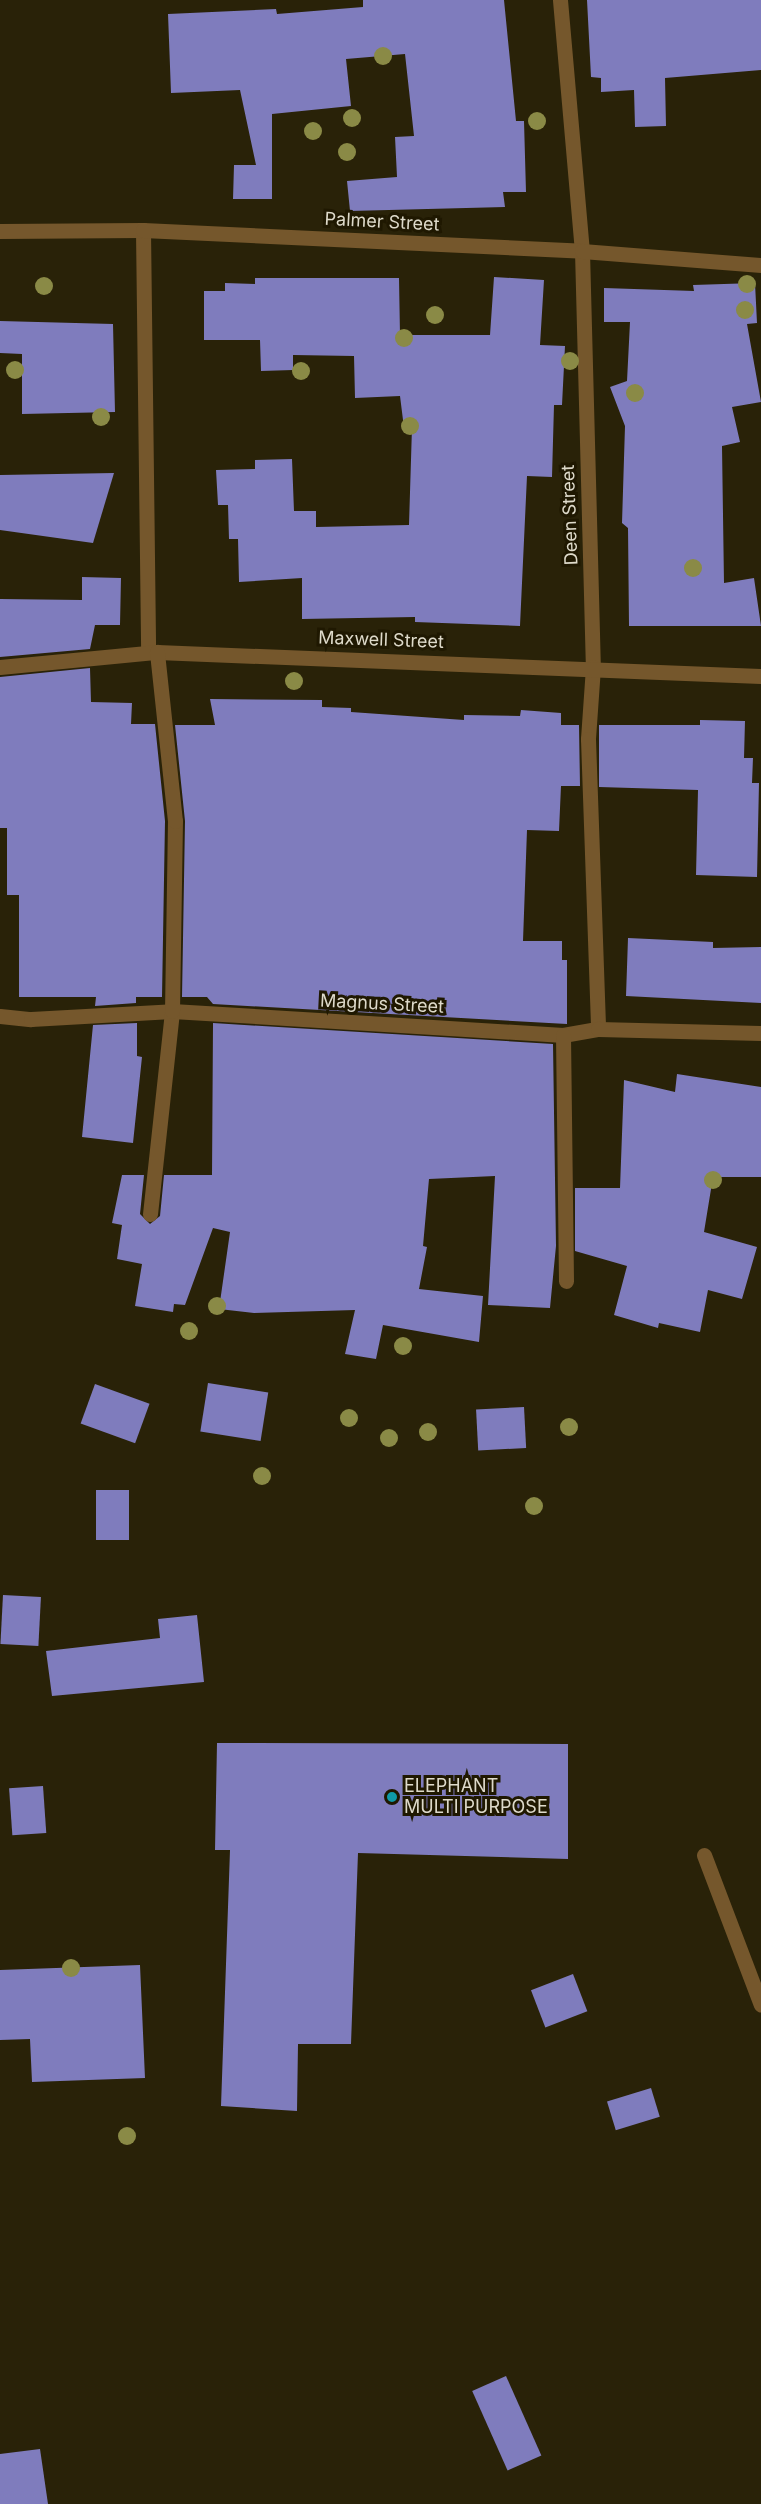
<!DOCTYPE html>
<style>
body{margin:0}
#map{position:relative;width:761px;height:2504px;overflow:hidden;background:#292208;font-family:Inter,sans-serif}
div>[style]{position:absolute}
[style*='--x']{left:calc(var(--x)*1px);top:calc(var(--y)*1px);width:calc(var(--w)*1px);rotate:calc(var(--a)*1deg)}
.building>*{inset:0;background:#7f7cbd;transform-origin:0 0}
.minor>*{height:15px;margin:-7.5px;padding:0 7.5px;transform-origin:7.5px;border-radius:7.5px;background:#75572c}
.trees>*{width:18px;height:18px;margin:-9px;border-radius:50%;background:#8a8a46}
.dots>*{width:16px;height:16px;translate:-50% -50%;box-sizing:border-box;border:3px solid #1f1801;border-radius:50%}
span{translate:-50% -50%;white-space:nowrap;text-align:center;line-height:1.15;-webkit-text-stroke:6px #1f1801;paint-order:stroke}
.street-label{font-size:18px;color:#dedaca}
.poi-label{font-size:18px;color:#dedaca}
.left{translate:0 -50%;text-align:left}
</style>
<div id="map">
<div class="building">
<div style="clip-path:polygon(363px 0,504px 0,516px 121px,524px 121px,526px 192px,503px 192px,505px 207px,350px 211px,347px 181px,397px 177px,395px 137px,414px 136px,405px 54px,346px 59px,351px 106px,272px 114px,272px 199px,233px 199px,234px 165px,256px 165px,240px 90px,171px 93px,168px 14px,276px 9px,277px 14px,363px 7px)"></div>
<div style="clip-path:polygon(587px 0,761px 0,761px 70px,665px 78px,666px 126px,635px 127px,634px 90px,601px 92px,601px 78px,591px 77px)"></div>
<div style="clip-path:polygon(494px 277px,544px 280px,540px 345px,565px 346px,562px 405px,554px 405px,552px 477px,527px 476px,520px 626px,415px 622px,415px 617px,302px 619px,302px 578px,239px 582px,238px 539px,229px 539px,228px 505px,218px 505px,216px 470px,255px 469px,255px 460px,292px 459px,294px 511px,316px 511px,316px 527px,409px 525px,412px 427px,404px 428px,400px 396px,355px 398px,354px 356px,293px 355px,293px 370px,261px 371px,260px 340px,204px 340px,204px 291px,225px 291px,225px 283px,255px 284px,255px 278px,399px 278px,400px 335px,490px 335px)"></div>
<div style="clip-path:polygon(755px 283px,757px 323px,747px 324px,761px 402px,732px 407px,740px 442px,722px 446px,724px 583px,754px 578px,761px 626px,629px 626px,628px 528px,622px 523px,625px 426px,610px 387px,627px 381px,630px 322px,604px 322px,604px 288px,694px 291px,693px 285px)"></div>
<div style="clip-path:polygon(0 321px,113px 324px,115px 412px,22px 414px,22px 354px,0 353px)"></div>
<div style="clip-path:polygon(114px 473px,93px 543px,0 530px,0 475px)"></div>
<div style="clip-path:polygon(82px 577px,121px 578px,120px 625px,95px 625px,90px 649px,0 657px,0 599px,82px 600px)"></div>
<div style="clip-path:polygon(90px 668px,91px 702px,132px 703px,131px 724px,155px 724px,165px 821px,162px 997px,136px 997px,136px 1003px,95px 1006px,96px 997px,19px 997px,19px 895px,7px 895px,7px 828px,0 828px,0 677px)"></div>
<div style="clip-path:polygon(210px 699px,322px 700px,322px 707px,351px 708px,351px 712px,464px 720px,464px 715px,520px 716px,521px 710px,561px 713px,561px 725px,579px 725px,580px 786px,561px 786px,559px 831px,527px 830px,523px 941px,562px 941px,562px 960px,567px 960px,567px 1024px,213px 1004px,207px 997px,182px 997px,185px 821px,175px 725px,215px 725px)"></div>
<div style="clip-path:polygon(700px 720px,745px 721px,744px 758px,753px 758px,752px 783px,759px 783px,757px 877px,696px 875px,698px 790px,599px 787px,599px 725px,700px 725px)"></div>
<div style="clip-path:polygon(628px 938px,713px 942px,713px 948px,761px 947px,761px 1003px,626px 996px)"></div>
<div style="clip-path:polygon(137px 1023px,137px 1056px,142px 1057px,133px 1143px,82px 1137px,93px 1025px)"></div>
<div style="clip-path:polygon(213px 1023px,553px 1044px,556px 1246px,550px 1308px,488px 1305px,495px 1176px,429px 1179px,423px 1246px,427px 1247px,419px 1289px,483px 1296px,479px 1342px,383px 1325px,376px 1359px,345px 1354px,355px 1310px,254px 1313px,219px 1309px,230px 1232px,213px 1228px,185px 1305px,174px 1304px,173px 1312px,135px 1306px,142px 1264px,117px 1259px,122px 1225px,112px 1223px,122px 1175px,144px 1175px,140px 1214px,150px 1224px,160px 1216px,164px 1175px,212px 1175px)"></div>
<div style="clip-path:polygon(677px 1074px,761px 1087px,761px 1177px,713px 1177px,704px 1232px,757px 1247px,742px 1299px,708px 1290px,700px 1332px,659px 1323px,658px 1328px,614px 1315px,627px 1266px,575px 1251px,575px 1188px,620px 1188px,624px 1080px,675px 1092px)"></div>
<div style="left:208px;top:1383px;width:61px;height:49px;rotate:9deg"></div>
<div style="left:95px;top:1384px;width:58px;height:42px;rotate:20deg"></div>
<div style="left:524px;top:1407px;width:41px;height:48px;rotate:87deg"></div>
<div style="left:96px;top:1490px;width:33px;height:50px"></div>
<div style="left:3px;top:1595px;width:38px;height:49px;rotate:3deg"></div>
<div style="clip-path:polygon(197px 1615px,204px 1682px,52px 1696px,46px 1651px,160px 1638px,158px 1619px)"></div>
<div style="clip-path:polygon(217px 1743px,568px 1744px,568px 1859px,358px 1853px,351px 2044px,298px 2044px,297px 2111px,221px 2106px,230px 1850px,215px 1850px)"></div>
<div style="left:43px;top:1786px;width:47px;height:34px;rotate:86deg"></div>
<div style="clip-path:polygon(140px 1965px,145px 2078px,32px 2082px,30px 2039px,0 2040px,0 1970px)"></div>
<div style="left:573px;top:1974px;width:40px;height:45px;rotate:69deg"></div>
<div style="left:651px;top:2088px;width:30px;height:46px;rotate:73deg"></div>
<div style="left:506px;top:2376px;width:87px;height:37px;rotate:66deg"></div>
<div style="clip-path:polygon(40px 2449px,48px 2504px,0 2504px,0 2454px)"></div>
</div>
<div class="minor">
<div style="--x:560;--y:0;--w:252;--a:85"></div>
<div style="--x:582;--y:251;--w:416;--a:88.5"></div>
<div style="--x:593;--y:667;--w:72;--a:94"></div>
<div style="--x:588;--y:739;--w:290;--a:88"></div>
<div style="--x:143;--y:230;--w:422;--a:89.3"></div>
<div style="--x:0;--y:231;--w:143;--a:-0.4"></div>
<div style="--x:143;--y:230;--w:440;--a:2.7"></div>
<div style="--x:582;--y:251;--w:180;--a:4.5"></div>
<div style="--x:0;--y:667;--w:158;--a:-5.5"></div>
<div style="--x:157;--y:652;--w:604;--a:2.28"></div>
<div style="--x:0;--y:1016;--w:31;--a:6"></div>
<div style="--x:31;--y:1019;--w:141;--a:-3.2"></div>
<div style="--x:172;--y:1011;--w:392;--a:3.5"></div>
<div style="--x:563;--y:1035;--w:36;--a:-10"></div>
<div style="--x:598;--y:1029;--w:163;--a:1.4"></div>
<div style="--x:563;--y:1035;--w:246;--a:89.3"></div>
<div style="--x:150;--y:1214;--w:204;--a:-83.8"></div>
<div style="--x:172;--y:1011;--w:190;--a:-89.1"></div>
<div style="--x:175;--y:821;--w:170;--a:-96.1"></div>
<div style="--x:704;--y:1855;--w:160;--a:69.2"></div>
</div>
<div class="trees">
<div style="left:383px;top:56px"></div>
<div style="left:352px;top:118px"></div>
<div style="left:537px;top:121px"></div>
<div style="left:313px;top:131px"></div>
<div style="left:347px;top:152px"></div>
<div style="left:747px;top:284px"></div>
<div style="left:44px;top:286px"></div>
<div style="left:745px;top:310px"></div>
<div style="left:435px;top:315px"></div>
<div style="left:404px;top:338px"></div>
<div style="left:570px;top:361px"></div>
<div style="left:15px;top:370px"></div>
<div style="left:301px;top:371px"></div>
<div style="left:635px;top:393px"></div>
<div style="left:101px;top:417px"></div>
<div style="left:410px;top:426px"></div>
<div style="left:693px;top:568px"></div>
<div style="left:294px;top:681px"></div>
<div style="left:713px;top:1180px"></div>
<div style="left:217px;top:1306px"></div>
<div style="left:189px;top:1331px"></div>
<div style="left:403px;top:1346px"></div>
<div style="left:349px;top:1418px"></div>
<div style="left:569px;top:1427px"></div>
<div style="left:428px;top:1432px"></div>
<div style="left:389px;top:1438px"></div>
<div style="left:262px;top:1476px"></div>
<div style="left:534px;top:1506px"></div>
<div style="left:71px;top:1968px"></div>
<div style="left:127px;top:2136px"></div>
</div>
<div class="dots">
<div style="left:392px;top:1797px;background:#0f9aa8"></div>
</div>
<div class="street-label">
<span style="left:382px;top:222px;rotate:3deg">Palmer Street</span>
<span style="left:570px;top:515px;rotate:-92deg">Deen Street</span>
<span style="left:381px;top:640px;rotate:2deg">Maxwell Street</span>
<span style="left:382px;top:1004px;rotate:3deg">Magnus Street</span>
</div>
<div class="poi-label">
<span class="left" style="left:404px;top:1797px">ELEPHANT<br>MULTI PURPOSE</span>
</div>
</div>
